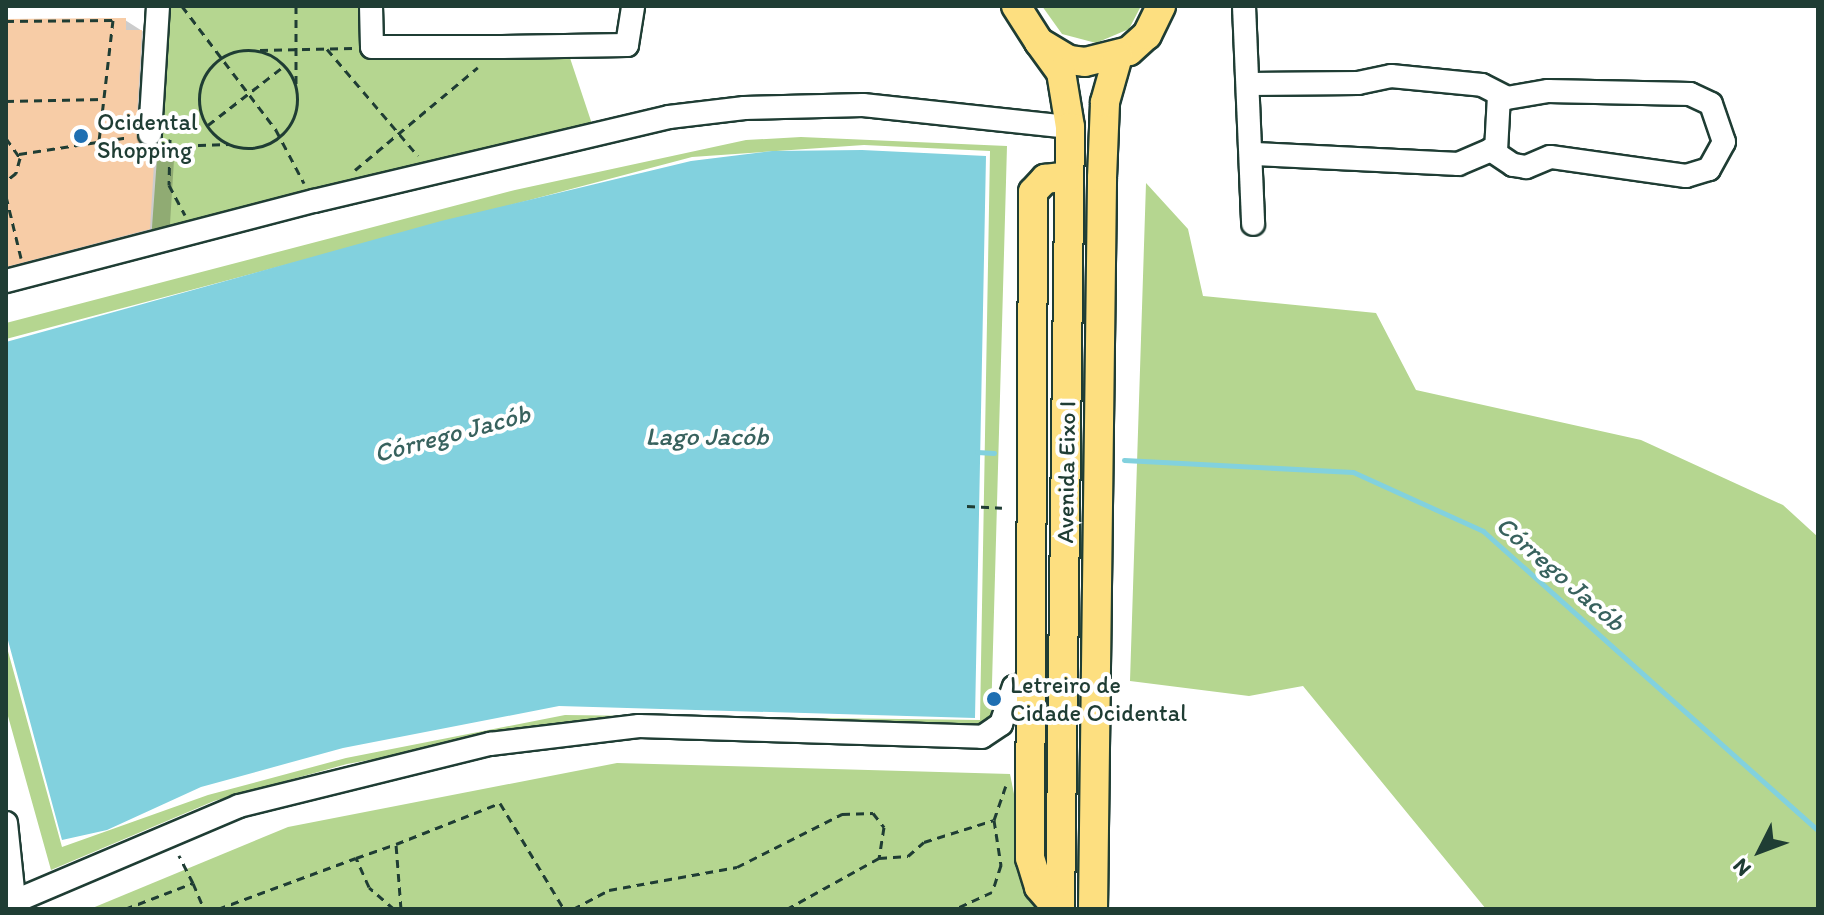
<!DOCTYPE html>
<meta charset="utf-8">
<style>
body{margin:0}
#map{position:relative;width:1824px;height:915px;overflow:hidden;background:#fff;font-family:Itim,sans-serif}
div>[style]{position:absolute}
[style*='--x']{left:calc(var(--x)*1px);top:calc(var(--y)*1px);width:calc(var(--w)*1px);rotate:calc(var(--a)*1deg)}
.green>*{inset:0;background:#b5d690}
.water>*{inset:0;background:#82d1de}
.shadow>*{inset:0;background:#0003}
.stream>*{height:5px;margin:-2.5px;padding:0 2.5px;transform-origin:2.5px;border-radius:2.5px;background:#82d1de}
.building>*{inset:0;background:#f7cca6}
.path>*{height:3px;margin-top:-1.5px;transform-origin:0;background:repeating-linear-gradient(90deg,#1f3d34 0 8px,transparent 0 14px)}
.path>.ring{margin:-1.5px;padding:0;box-sizing:content-box;background:none;border:3px solid #1f3d34;border-radius:50%}
.roads{filter:drop-shadow(2px 0 #1f3d34) drop-shadow(-2px 0 #1f3d34) drop-shadow(0 2px #1f3d34) drop-shadow(0 -2px #1f3d34)}
.minor>*{height:22px;margin:-11px;padding:0 11px;transform-origin:11px;border-radius:11px;background:#fff}
.major>*{height:28px;margin:-14px;padding:0 14px;transform-origin:14px;border-radius:14px;background:#fddf80}
.dots>*{width:22px;height:22px;translate:-50% -50%;box-sizing:border-box;border:4px solid #fff;border-radius:50%}
span{translate:-50% -50%;white-space:nowrap;text-align:center;line-height:1.15;-webkit-text-stroke:8px #fff;paint-order:stroke}
.poi-label{font-size:24px;color:#1f3d34}
.left{translate:0 -50%;text-align:left}
.street-label{font-size:24px;color:#1f3d34}
.water-label{font-size:26px;color:#38625e;font-style:italic}
.frame{position:absolute;inset:0;border:8px solid #1f3d34;pointer-events:none}
.north{position:absolute;left:1720px;top:811px;width:80px;height:80px;-webkit-text-stroke:6px #fff;paint-order:stroke;rotate:228deg;font-size:22px;font-weight:700;line-height:32px;text-align:center;color:#1f3d34}
.north::after{content:'';display:block;margin:auto;width:28px;height:36px;background:#1f3d34;clip-path:polygon(50% 0,100% 100%,50% 72%,0 100%)}
</style>
<div id="map">
<div class="green">
<div style="clip-path:polygon(168px 6px,369px 6px,374px 37px,563px 37px,592px 124px,151px 241px)"></div>
<div style="clip-path:polygon(1042px 6px,1141px 6px,1129px 29px,1096px 43px,1062px 34px)"></div>
<div style="clip-path:polygon(801px 137px,1007px 146px,991px 719px,983px 730px,565px 725px,347px 764px,214px 801px,51px 870px,6px 709px,6px 644px,62px 847px,208px 795px,346px 758px,565px 715px,980px 720px,990px 151px,864px 145px,692px 157px,6px 339px,6px 323px,515px 190px,746px 140px)"></div>
<div style="clip-path:polygon(1146px 183px,1188px 229px,1203px 296px,1376px 313px,1416px 390px,1641px 440px,1783px 505px,1818px 537px,1818px 909px,1486px 909px,1303px 686px,1249px 696px,1130px 681px)"></div>
<div style="clip-path:polygon(617px 763px,1010px 774px,1037px 909px,90px 909px,288px 827px)"></div>
</div>
<div class="water">
<div style="clip-path:polygon(862px 150px,986px 156px,975px 718px,559px 706px,343px 748px,201px 787px,107px 830px,62px 840px,6px 633px,6px 342px,441px 221px,691px 161px,772px 151px)"></div>
</div>
<div class="shadow">
<div style="clip-path:polygon(125px 20px,161px 43px,155px 146px,174px 160px,169px 240px,6px 292px,6px 21px)"></div>
</div>
<div class="stream">
<div style="--x:977;--y:452;--w:17;--a:3"></div>
<div style="--x:1124;--y:460;--w:229;--a:3"></div>
<div style="--x:1353;--y:472;--w:143;--a:24.4"></div>
<div style="--x:1483;--y:531;--w:450;--a:41.8"></div>
</div>
<div class="building">
<div style="clip-path:polygon(126px 18px,126px 30px,142px 30px,136px 133px,142px 145px,155px 147px,150px 229px,6px 267px,6px 19px)"></div>
</div>
<div class="path">
<div style="--x:182;--y:6;--w:156;--a:52.8"></div>
<div style="--x:276;--y:130;--w:60;--a:62.2"></div>
<div style="--x:296;--y:6;--w:80;--a:90"></div>
<div style="--x:6;--y:21;--w:107;--a:-0.5"></div>
<div style="--x:113;--y:20;--w:122;--a:96.6"></div>
<div style="--x:327;--y:49;--w:140;--a:49.6"></div>
<div style="--x:260;--y:50;--w:93;--a:-1.2"></div>
<div class="ring" style="left:199px;top:50px;width:95px;height:95px"></div>
<div style="--x:6;--y:101;--w:97;--a:-1.2"></div>
<div style="--x:208;--y:125;--w:96;--a:-37.8"></div>
<div style="--x:6;--y:138;--w:24;--a:55"></div>
<div style="--x:20;--y:158;--w:16;--a:105"></div>
<div style="--x:16;--y:173;--w:13;--a:141"></div>
<div style="--x:170;--y:139;--w:46;--a:91.2"></div>
<div style="--x:169;--y:185;--w:34;--a:62"></div>
<div style="--x:170;--y:146;--w:59;--a:-1.9"></div>
<div style="--x:19;--y:154;--w:112;--a:-8.7"></div>
<div style="--x:355;--y:170;--w:160;--a:-39.9"></div>
<div style="--x:6;--y:196;--w:64;--a:76.4"></div>
<div style="--x:967;--y:506;--w:35;--a:3"></div>
<div style="--x:994;--y:820;--w:36;--a:-71"></div>
<div style="--x:879;--y:858;--w:29;--a:-4"></div>
<div style="--x:908;--y:856;--w:21;--a:-41"></div>
<div style="--x:924;--y:842;--w:73;--a:-17.4"></div>
<div style="--x:994;--y:820;--w:46;--a:81.2"></div>
<div style="--x:1001;--y:865;--w:28;--a:108"></div>
<div style="--x:992;--y:892;--w:41;--a:155.3"></div>
<div style="--x:193;--y:883;--w:28;--a:67"></div>
<div style="--x:125;--y:909;--w:73;--a:-20.9"></div>
<div style="--x:193;--y:883;--w:31;--a:-117"></div>
<div style="--x:218;--y:909;--w:147;--a:-20.3"></div>
<div style="--x:394;--y:909;--w:33;--a:-139"></div>
<div style="--x:369;--y:887;--w:32;--a:-114"></div>
<div style="--x:356;--y:858;--w:42;--a:-19.3"></div>
<div style="--x:401;--y:909;--w:65;--a:-94.4"></div>
<div style="--x:396;--y:844;--w:112;--a:-21.5"></div>
<div style="--x:500;--y:803;--w:124;--a:58.9"></div>
<div style="--x:573;--y:909;--w:41;--a:-27.8"></div>
<div style="--x:609;--y:890;--w:130;--a:-10.2"></div>
<div style="--x:737;--y:867;--w:118;--a:-26.8"></div>
<div style="--x:842;--y:814;--w:31;--a:-2"></div>
<div style="--x:873;--y:813;--w:18;--a:52"></div>
<div style="--x:884;--y:827;--w:31;--a:99"></div>
<div style="--x:879;--y:858;--w:105;--a:151"></div>
</div>
<div class="roads">
<div class="minor">
<div style="--x:371;--y:6;--w:41;--a:88.6"></div>
<div style="--x:372;--y:47;--w:130;--a:0"></div>
<div style="--x:502;--y:47;--w:125;--a:-0.9"></div>
<div style="--x:627;--y:45;--w:39;--a:-81"></div>
<div style="--x:1244;--y:6;--w:218;--a:87.6"></div>
<div style="--x:1249;--y:84;--w:109;--a:-0.5"></div>
<div style="--x:1358;--y:83;--w:34;--a:-12"></div>
<div style="--x:1391;--y:76;--w:91;--a:5.6"></div>
<div style="--x:1482;--y:85;--w:28;--a:27"></div>
<div style="--x:1507;--y:98;--w:42;--a:-9.7"></div>
<div style="--x:1548;--y:91;--w:142;--a:1.2"></div>
<div style="--x:1690;--y:94;--w:23;--a:25"></div>
<div style="--x:1711;--y:104;--w:40;--a:71.1"></div>
<div style="--x:1724;--y:142;--w:31;--a:119"></div>
<div style="--x:1709;--y:169;--w:24;--a:163"></div>
<div style="--x:1686;--y:176;--w:137;--a:-172"></div>
<div style="--x:1550;--y:157;--w:26;--a:157"></div>
<div style="--x:1526;--y:167;--w:13;--a:-171"></div>
<div style="--x:1513;--y:165;--w:27;--a:-146"></div>
<div style="--x:1491;--y:150;--w:36;--a:157"></div>
<div style="--x:1458;--y:164;--w:207;--a:-177.2"></div>
<div style="--x:150;--y:134;--w:128;--a:-86.4"></div>
<div style="--x:1496;--y:151;--w:55;--a:-86.9"></div>
<div style="--x:6;--y:281;--w:318;--a:-14.6"></div>
<div style="--x:314;--y:201;--w:365;--a:-13.3"></div>
<div style="--x:669;--y:117;--w:76;--a:-6.8"></div>
<div style="--x:744;--y:108;--w:119;--a:-1.4"></div>
<div style="--x:863;--y:105;--w:208;--a:6.1"></div>
<div style="--x:6;--y:823;--w:86;--a:84"></div>
<div style="--x:6;--y:905;--w:253;--a:-23"></div>
<div style="--x:239;--y:806;--w:259;--a:-13.9"></div>
<div style="--x:490;--y:744;--w:150;--a:-6.9"></div>
<div style="--x:639;--y:726;--w:343;--a:1.8"></div>
<div style="--x:982;--y:737;--w:23;--a:-34"></div>
<div style="--x:1001;--y:724;--w:39;--a:-71"></div>
<div style="--x:1014;--y:687;--w:17;--a:-17"></div>
</div>
<div class="major">
<div style="--x:1016;--y:6;--w:43;--a:57.4"></div>
<div style="--x:1039;--y:42;--w:35;--a:31"></div>
<div style="--x:1069;--y:60;--w:16;--a:7"></div>
<div style="--x:1085;--y:62;--w:45;--a:-14"></div>
<div style="--x:1129;--y:51;--w:24;--a:-42"></div>
<div style="--x:1147;--y:35;--w:32;--a:-64"></div>
<div style="--x:1039;--y:42;--w:37;--a:54"></div>
<div style="--x:1061;--y:72;--w:56;--a:80.7"></div>
<div style="--x:1070;--y:127;--w:782;--a:90.73"></div>
<div style="--x:1058;--y:909;--w:29;--a:-131"></div>
<div style="--x:1039;--y:887;--w:30;--a:-107"></div>
<div style="--x:1030;--y:858;--w:666;--a:-89.74"></div>
<div style="--x:1033;--y:192;--w:18;--a:-47"></div>
<div style="--x:1045;--y:179;--w:24;--a:-7"></div>
<div style="--x:1093;--y:909;--w:731;--a:-89.29"></div>
<div style="--x:1102;--y:178;--w:76;--a:-87.7"></div>
<div style="--x:1105;--y:102;--w:48;--a:-74.2"></div>
</div>
</div>
<div class="dots">
<div style="left:81px;top:136px;background:#1f6fb2"></div>
<div style="left:994px;top:699px;background:#1f6fb2"></div>
</div>
<div class="poi-label">
<span class="left" style="left:97px;top:136px">Ocidental<br>Shopping</span>
<span class="left" style="left:1010px;top:699px">Letreiro de<br>Cidade Ocidental</span>
</div>
<div class="street-label">
<span style="left:1066px;top:472px;rotate:-89deg">Avenida Eixo I</span>
</div>
<div class="water-label">
<span style="left:452px;top:434px;rotate:-15deg">Córrego Jacób</span>
<span style="left:707px;top:437px">Lago Jacób</span>
<span style="left:1560px;top:574px;rotate:41deg">Córrego Jacób</span>
</div>
<div class="frame"></div>
<div class="north">N</div>
</div>
